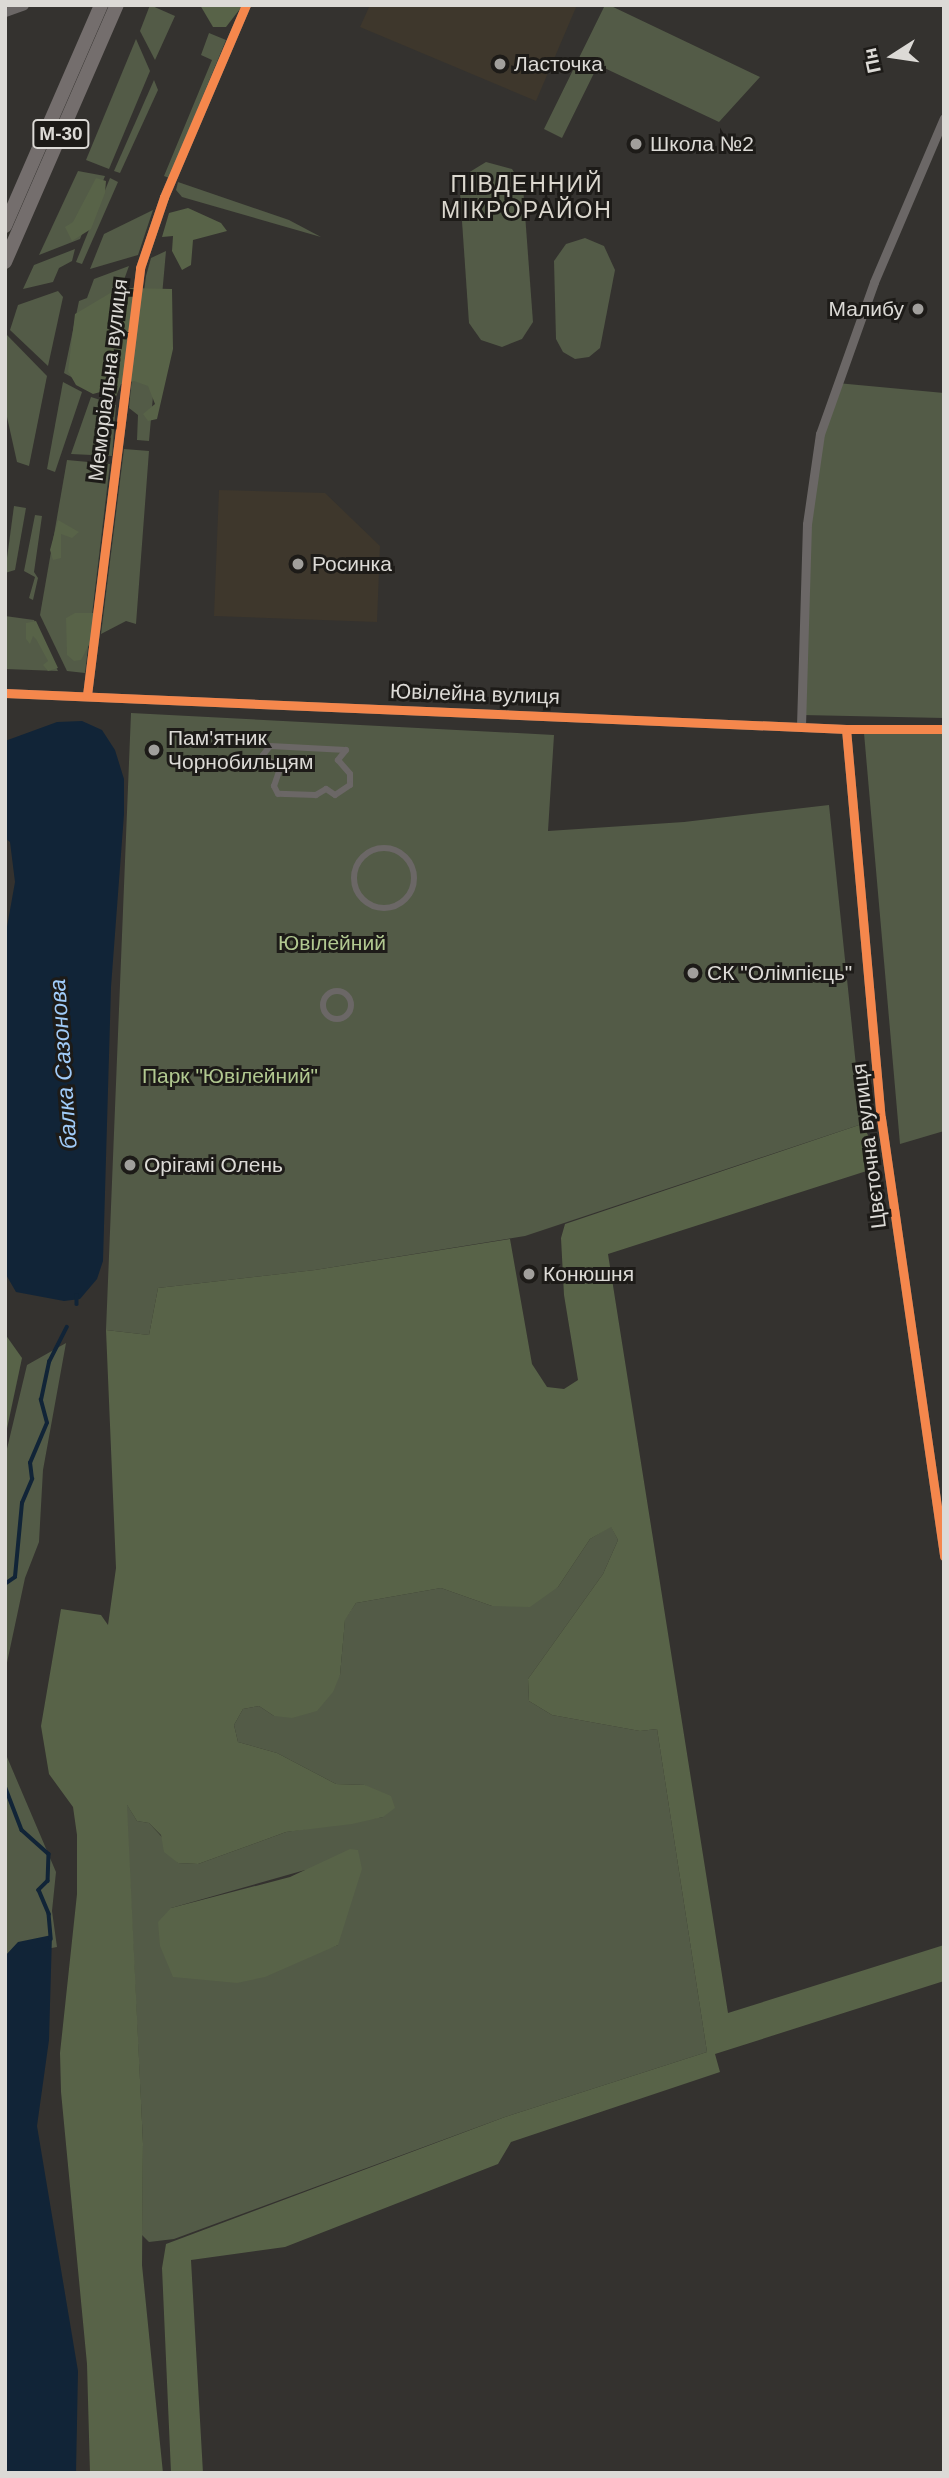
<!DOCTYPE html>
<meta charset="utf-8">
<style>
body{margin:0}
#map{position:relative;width:949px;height:2478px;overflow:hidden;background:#34322f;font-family:Arial,sans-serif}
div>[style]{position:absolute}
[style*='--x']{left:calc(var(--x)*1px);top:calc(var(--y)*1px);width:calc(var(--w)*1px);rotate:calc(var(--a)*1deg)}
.built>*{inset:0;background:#3e372c}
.green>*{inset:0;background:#535b47}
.forest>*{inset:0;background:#586348}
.water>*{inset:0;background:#112437}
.stream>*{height:3.5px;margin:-1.75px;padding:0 1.75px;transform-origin:1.75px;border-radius:1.75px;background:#112437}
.pedestrian>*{height:6px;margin:-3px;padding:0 3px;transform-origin:3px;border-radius:3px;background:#6b6766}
.pedestrian>.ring{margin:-3px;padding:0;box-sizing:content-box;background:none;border:6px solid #6b6766;border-radius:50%}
.minor>*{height:9px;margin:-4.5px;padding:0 4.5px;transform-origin:4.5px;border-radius:4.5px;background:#6b6766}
.trunk>*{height:14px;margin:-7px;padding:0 7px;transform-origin:7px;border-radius:7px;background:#746e6d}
.cycleway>*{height:9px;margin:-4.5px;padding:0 4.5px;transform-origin:4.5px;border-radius:4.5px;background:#f5874c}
.dots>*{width:19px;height:19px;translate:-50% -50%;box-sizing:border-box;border:4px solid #1d1b18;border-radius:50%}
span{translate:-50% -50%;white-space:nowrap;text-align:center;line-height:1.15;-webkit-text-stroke:6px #1d1b18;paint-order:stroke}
.shield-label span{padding:2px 5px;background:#1d1b18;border:2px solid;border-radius:5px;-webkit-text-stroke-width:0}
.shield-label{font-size:19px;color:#dcdad6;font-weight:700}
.poi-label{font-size:21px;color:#dcdad6}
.left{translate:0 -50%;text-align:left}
.right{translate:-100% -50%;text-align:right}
.street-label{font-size:21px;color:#dcdad6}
.park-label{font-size:21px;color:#b1c890}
.neighbourhood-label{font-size:23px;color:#dbd7ce;letter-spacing:2px}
.water-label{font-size:23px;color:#a0cbf8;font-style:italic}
.frame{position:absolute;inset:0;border:7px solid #dcdad6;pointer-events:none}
.north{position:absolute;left:858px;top:21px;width:70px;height:70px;-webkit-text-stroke:5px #1d1b18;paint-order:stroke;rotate:258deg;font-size:19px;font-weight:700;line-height:28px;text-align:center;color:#dcdad6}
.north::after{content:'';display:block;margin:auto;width:24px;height:32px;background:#dcdad6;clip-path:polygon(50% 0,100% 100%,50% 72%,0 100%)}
</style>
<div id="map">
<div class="built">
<div style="clip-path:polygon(370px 5px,577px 5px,536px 101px,360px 27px)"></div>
<div style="clip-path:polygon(219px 490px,325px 493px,380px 546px,377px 622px,214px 616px)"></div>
</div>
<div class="green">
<div style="clip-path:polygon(150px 5px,175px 16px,155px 60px,140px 31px)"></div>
<div style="clip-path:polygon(605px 5px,609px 5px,760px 77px,719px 122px,598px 65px,562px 138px,544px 129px)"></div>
<div style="clip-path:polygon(209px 33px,226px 40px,169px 178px,164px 176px,212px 60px,201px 55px)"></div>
<div style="clip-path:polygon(136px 39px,150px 71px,109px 169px,86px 160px)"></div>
<div style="clip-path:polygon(154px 80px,158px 90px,120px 173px,114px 171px)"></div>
<div style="clip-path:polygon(486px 162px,512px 169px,523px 187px,533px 322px,522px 339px,502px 347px,481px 340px,469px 323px,460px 192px,468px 173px)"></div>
<div style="clip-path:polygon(78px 171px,105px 176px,80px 239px,39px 255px)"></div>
<div style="clip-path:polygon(110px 178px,118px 182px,82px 264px,76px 262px)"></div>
<div style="clip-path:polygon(178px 182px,289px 220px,321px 237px,182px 197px,176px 190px)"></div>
<div style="clip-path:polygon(153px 210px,138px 255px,90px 269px,104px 234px)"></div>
<div style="clip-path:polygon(585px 238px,604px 246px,615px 270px,600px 348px,589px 357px,575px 359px,563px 352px,556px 339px,554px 261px,566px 244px)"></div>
<div style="clip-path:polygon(75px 249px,72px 261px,59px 268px,53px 282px,23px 289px,34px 265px)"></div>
<div style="clip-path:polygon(166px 251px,149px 441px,137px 440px,138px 415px,129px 408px,131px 387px,146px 276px,151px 258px)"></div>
<div style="clip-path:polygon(129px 266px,86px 385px,64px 373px,79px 301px,87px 298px,94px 279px)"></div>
<div style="clip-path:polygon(58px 291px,63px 297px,48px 366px,10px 330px,18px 305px)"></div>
<div style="clip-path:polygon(5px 333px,47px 376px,29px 466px,17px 462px,5px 408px)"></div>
<div style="clip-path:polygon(63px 382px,82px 392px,55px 472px,47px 469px)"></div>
<div style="clip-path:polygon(837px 383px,944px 393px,944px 718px,802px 715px,811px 479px)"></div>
<div style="clip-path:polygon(91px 397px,116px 405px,112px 456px,71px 454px)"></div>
<div style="clip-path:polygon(124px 449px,149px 451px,136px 624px,126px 621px,101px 634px)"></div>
<div style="clip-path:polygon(67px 460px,110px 464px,85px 673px,67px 671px,40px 615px)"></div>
<div style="clip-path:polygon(14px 506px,26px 508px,15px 570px,5px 573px)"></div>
<div style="clip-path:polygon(35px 515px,42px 516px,34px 572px,38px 578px,33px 600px,29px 598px,35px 577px,24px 571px)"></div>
<div style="clip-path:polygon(5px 616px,34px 620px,58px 671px,5px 669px)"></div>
<div style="clip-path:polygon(131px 713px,554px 735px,548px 831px,684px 822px,829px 805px,862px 1124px,525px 1236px,315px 1270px,158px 1288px,149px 1335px,106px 1330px)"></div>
<div style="clip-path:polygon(864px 733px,944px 733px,944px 1131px,900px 1144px)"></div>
<div style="clip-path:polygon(66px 1343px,43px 1470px,39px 1542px,25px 1578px,5px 1672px,5px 1457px,27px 1365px)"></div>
<div style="clip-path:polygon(evenodd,611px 1526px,618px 1540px,603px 1574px,528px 1679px,529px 1701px,552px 1715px,640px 1731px,657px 1729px,707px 2052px,505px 2117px,174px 2239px,149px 2242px,142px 2235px,143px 2143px,126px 1803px,137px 1821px,149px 1823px,161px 1836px,178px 1863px,198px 1864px,286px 1832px,383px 1817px,365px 1785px,336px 1784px,277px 1753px,238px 1742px,234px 1725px,243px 1709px,259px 1706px,274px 1716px,340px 1675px,345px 1619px,356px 1603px,441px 1588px,492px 1606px,558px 1587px,590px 1539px,611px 1526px,305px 1870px,338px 1945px,309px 1955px,171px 1908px,305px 1870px)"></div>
<div style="clip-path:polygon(5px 1733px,7px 1757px,56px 1872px,52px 1911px,57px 1947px,5px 1957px)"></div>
</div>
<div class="forest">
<div style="clip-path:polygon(200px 5px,243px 5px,226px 27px,213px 27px)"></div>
<div style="clip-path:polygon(96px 178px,106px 181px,105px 193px,91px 229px,72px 241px,65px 227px,73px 222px)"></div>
<div style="clip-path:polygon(188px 208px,221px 223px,227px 231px,193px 240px,191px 265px,182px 270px,172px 251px,173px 236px,162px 237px,169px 213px)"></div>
<div style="clip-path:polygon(129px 288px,172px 289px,173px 349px,157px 419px,148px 421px,143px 414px,155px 404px,148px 386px,134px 381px,121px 384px,115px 399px,104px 391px,93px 394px,76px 385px,68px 371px,75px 314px,112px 292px)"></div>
<div style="clip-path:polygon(58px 520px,79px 532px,72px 538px,61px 534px,61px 558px,53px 560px,50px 550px)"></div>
<div style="clip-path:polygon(75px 613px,94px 613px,92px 639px,81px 660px,74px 661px,67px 655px,66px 618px)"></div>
<div style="clip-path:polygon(36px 621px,58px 668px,48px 671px,43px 665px,48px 661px,36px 639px,33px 636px,30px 644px,26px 639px,26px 623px)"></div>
<div style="clip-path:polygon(862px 1124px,874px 1146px,876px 1168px,608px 1254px,728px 2013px,944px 1945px,944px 1981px,715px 2054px,720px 2072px,511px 2142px,498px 2164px,285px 2247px,191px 2260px,203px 2473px,171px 2473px,162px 2268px,166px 2244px,505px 2117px,707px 2052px,657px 1729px,640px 1731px,552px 1715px,529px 1701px,528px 1679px,603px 1574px,618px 1540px,611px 1527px,590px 1539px,558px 1587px,530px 1607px,492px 1606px,441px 1588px,356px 1603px,345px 1620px,340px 1675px,333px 1692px,317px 1711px,292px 1718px,274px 1716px,259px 1706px,243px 1709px,234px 1725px,238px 1742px,277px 1753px,336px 1784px,365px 1785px,391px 1796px,395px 1808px,383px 1817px,352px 1824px,286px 1832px,198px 1864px,178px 1863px,164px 1852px,161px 1835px,149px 1823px,137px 1821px,127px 1805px,143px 2143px,142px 2265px,163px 2473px,90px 2473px,87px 2364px,61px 2092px,60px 2053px,77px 1894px,77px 1835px,73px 1807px,49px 1774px,41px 1726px,61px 1609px,101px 1615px,108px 1625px,116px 1568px,106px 1330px,149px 1335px,158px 1288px,315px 1270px,510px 1239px,532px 1364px,547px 1387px,564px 1389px,578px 1380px,564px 1295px,561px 1238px,565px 1224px)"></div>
<div style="clip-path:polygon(5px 1334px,22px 1358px,5px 1438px)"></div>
<div style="clip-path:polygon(350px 1849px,358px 1850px,362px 1869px,338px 1945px,265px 1977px,237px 1983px,173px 1977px,160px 1946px,158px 1922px,171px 1908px,290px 1877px)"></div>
</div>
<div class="water">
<div style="clip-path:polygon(82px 721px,102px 730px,115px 750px,124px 779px,124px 814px,111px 987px,103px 1261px,97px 1279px,80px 1299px,64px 1301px,16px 1292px,5px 1273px,5px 938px,15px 882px,10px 842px,5px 838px,5px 741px,57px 722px)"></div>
<div style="clip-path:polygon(52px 1935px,49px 2040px,37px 2126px,78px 2371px,76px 2473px,5px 2473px,5px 1956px,18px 1942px)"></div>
</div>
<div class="stream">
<div style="--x:77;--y:1295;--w:9;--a:90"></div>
<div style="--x:5;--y:1584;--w:12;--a:-35"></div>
<div style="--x:15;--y:1577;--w:74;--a:-84.6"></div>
<div style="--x:22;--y:1503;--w:26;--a:-67"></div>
<div style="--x:32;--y:1479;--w:16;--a:-97"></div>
<div style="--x:30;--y:1463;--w:43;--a:-67"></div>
<div style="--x:47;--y:1423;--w:24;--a:-105"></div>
<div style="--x:41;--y:1400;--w:39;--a:-78"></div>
<div style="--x:49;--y:1362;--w:39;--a:-63"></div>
<div style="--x:5;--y:1786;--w:47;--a:68.9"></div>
<div style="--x:22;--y:1830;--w:36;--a:42"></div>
<div style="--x:49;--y:1854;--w:27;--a:92"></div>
<div style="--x:48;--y:1881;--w:13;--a:135"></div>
<div style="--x:39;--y:1890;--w:26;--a:67"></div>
<div style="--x:49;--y:1914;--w:25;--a:85"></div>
</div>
<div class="pedestrian">
<div style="--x:270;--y:746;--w:76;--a:3"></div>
<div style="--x:346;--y:750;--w:13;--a:129"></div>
<div style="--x:338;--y:760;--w:18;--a:49"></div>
<div style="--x:350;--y:774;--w:11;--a:90"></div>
<div style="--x:350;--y:785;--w:18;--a:146"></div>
<div style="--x:335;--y:795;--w:11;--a:-146"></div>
<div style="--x:326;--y:789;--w:12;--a:149"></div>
<div style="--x:316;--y:795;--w:38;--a:-178"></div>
<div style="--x:278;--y:794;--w:9;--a:-117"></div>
<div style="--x:274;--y:786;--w:18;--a:-71"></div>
<div style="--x:280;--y:769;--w:22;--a:-141"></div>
<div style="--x:263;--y:755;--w:11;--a:-52"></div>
<div class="ring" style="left:354px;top:848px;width:54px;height:54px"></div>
<div class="ring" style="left:323px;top:991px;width:22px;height:22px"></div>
</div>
<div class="minor">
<div style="--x:5;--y:12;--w:20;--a:-20"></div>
<div style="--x:5;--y:693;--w:842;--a:2.45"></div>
<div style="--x:846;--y:729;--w:98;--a:0"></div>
<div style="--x:87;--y:695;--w:430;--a:-82.9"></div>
<div style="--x:140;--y:268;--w:75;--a:-71.3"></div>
<div style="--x:164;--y:197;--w:209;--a:-66.9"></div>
<div style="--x:801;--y:726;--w:202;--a:-88.3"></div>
<div style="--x:807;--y:524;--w:91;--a:-81.8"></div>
<div style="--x:820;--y:434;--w:161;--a:-70.4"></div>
<div style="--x:874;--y:282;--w:178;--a:-66.9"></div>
<div style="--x:846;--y:729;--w:391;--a:84.9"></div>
<div style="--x:881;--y:1118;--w:443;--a:81.8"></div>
</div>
<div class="trunk">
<div style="--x:5;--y:226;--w:241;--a:-66.5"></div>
<div style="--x:5;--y:262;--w:280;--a:-66.5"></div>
</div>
<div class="cycleway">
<div style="--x:5;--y:693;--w:842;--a:2.45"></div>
<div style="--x:846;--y:729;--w:98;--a:0"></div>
<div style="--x:87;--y:695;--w:430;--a:-82.9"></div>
<div style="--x:140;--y:268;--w:75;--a:-71.3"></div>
<div style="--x:164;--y:197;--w:209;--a:-66.9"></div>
<div style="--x:846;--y:729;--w:391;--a:84.9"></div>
<div style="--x:881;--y:1118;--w:443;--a:81.8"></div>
</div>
<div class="dots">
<div style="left:500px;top:64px;background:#a19f9c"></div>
<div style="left:636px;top:144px;background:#a19f9c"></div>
<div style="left:918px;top:309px;background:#a19f9c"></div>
<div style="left:298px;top:564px;background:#a19f9c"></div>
<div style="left:154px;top:750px;background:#a19f9c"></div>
<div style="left:693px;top:973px;background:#a19f9c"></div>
<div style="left:130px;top:1165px;background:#a19f9c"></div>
<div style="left:529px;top:1274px;background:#a19f9c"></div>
</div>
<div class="shield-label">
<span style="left:61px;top:134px">М-30</span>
</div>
<div class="poi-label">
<span class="left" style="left:514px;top:64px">Ласточка</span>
<span class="left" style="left:650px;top:144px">Школа №2</span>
<span class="right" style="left:904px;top:309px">Малибу</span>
<span class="left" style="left:312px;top:564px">Росинка</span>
<span class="left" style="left:168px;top:750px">Пам'ятник<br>Чорнобильцям</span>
<span class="left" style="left:707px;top:973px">СК "Олімпієць"</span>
<span class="left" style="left:144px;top:1165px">Орігамі Олень</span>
<span class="left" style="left:543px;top:1274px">Конюшня</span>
</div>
<div class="street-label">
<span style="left:108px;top:380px;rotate:-83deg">Меморіальна вулиця</span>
<span style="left:475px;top:694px;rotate:2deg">Ювілейна вулиця</span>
<span style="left:869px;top:1146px;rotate:-97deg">Цвєточна вулиця</span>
</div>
<div class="park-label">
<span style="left:332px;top:943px">Ювілейний</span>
<span style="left:230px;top:1076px">Парк "Ювілейний"</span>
</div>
<div class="neighbourhood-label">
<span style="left:527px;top:197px">ПІВДЕННИЙ<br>МІКРОРАЙОН</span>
</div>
<div class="water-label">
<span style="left:63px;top:1064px;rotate:-94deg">балка Сазонова</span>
</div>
<div class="frame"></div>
<div class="north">Пн</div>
</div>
